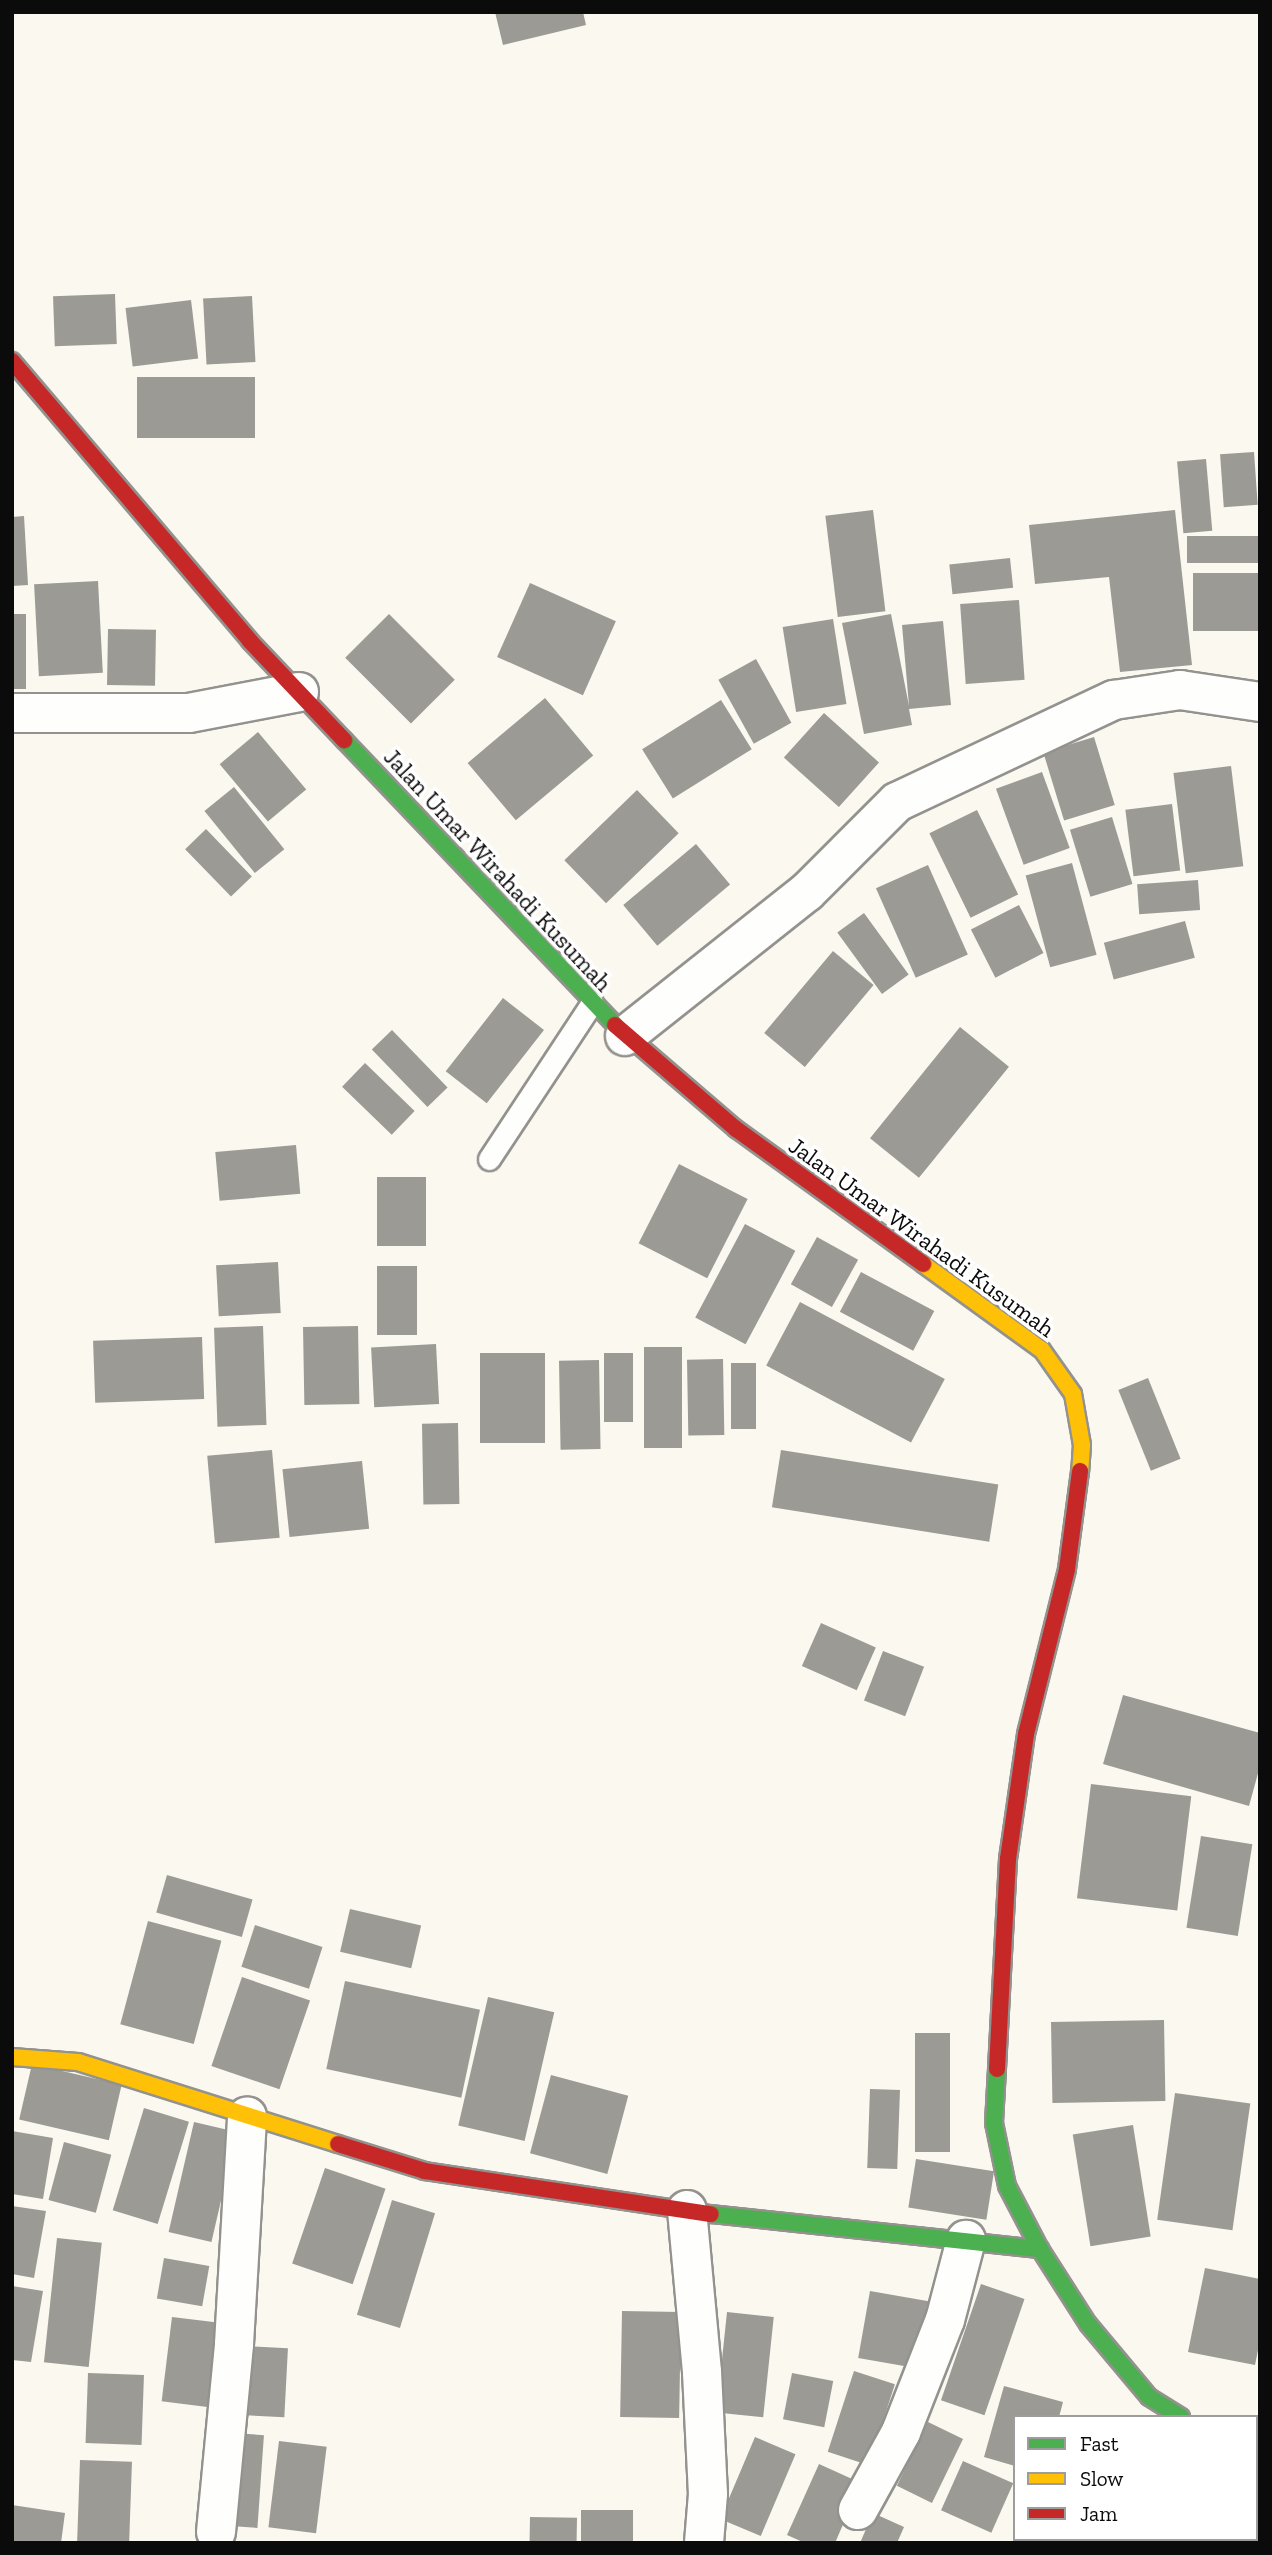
<!DOCTYPE html>
<style>
body{margin:0}
#map{position:relative;width:1272px;height:2555px;overflow:hidden;background:#faf8ef;font-family:"Zilla Slab",serif}
div>[style]{position:absolute}
[style*='--x']{left:calc(var(--x)*1px);top:calc(var(--y)*1px);width:calc(var(--w)*1px);rotate:calc(var(--a)*1deg)}
.building>*{inset:0;background:#9c9a95;transform-origin:0 0}
.roads{filter:drop-shadow(2px 0 #93928e) drop-shadow(-2px 0 #93928e) drop-shadow(0 2px #93928e) drop-shadow(0 -2px #93928e)}
.lane>*{height:21px;margin:-10.5px;padding:0 10.5px;transform-origin:10.5px;border-radius:10.5px;background:#fefefd}
.street>*{height:38px;margin:-19px;padding:0 19px;transform-origin:19px;border-radius:19px;background:#fefefd}
.fast>*{height:16px;margin:-8px;padding:0 8px;transform-origin:8px;border-radius:8px;background:#4caf50}
.slow>*{height:16px;margin:-8px;padding:0 8px;transform-origin:8px;border-radius:8px;background:#ffc107}
.jam>*{height:16px;margin:-8px;padding:0 8px;transform-origin:8px;border-radius:8px;background:#c62828}
span{translate:-50% -50%;white-space:nowrap;text-align:center;line-height:1.15;-webkit-text-stroke:7px #fff;paint-order:stroke}
.street-label{font-size:24px;color:#0b0b0b}
.frame{position:absolute;inset:0;border:14px solid #0b0b0b;pointer-events:none}
.legend{position:absolute;left:1013px;top:2415px;width:245px;height:126px;box-sizing:border-box;background:#fff;border:2px solid #9d9d9d;margin:0;padding:9px 12px;list-style:none;font-size:21px;color:#0b0b0b}
.legend li{display:flex;align-items:center;gap:14px;height:35px}
.legend b{width:35px;border:2px solid #9d9d9d}
</style>
<div id="map">
<div class="building">
<div style="clip-path:polygon(495px 12px,583px 12px,586px 25px,503px 45px)"></div>
<div style="left:115px;top:294px;width:50px;height:62px;rotate:88deg"></div>
<div style="left:252px;top:296px;width:66px;height:49px;rotate:87deg"></div>
<div style="left:191px;top:300px;width:59px;height:66px;rotate:83deg"></div>
<div style="left:255px;top:377px;width:61px;height:118px;rotate:90deg"></div>
<div style="left:1254px;top:452px;width:53px;height:34px;rotate:86deg"></div>
<div style="left:1206px;top:459px;width:72px;height:29px;rotate:85deg"></div>
<div style="left:873px;top:510px;width:102px;height:48px;rotate:83deg"></div>
<div style="clip-path:polygon(1175px 510px,1192px 665px,1120px 672px,1109px 577px,1035px 584px,1029px 525px)"></div>
<div style="clip-path:polygon(24px 516px,28px 585px,12px 586px,12px 517px)"></div>
<div style="left:1260px;top:536px;width:27px;height:73px;rotate:90deg"></div>
<div style="left:1010px;top:558px;width:30px;height:61px;rotate:84deg"></div>
<div style="left:1260px;top:573px;width:58px;height:67px;rotate:90deg"></div>
<div style="left:98px;top:581px;width:92px;height:64px;rotate:87deg"></div>
<div style="left:530px;top:583px;width:94px;height:81px;rotate:24deg"></div>
<div style="left:1019px;top:600px;width:80px;height:59px;rotate:86deg"></div>
<div style="left:12px;top:614px;width:14px;height:75px"></div>
<div style="left:389px;top:614px;width:93px;height:62px;rotate:45deg"></div>
<div style="clip-path:polygon(891px 614px,909px 706px,902px 625px,943px 621px,951px 705px,909px 709px,912px 725px,864px 734px,842px 623px)"></div>
<div style="left:833px;top:619px;width:86px;height:51px;rotate:81deg"></div>
<div style="left:108px;top:629px;width:48px;height:56px;rotate:1deg"></div>
<div style="left:756px;top:659px;width:73px;height:43px;rotate:61deg"></div>
<div style="left:545px;top:698px;width:75px;height:101px;rotate:50deg"></div>
<div style="left:721px;top:700px;width:58px;height:93px;rotate:58deg"></div>
<div style="left:824px;top:713px;width:74px;height:60px;rotate:42deg"></div>
<div style="left:258px;top:732px;width:75px;height:50px;rotate:50deg"></div>
<div style="left:1094px;top:737px;width:71px;height:53px;rotate:73deg"></div>
<div style="left:1231px;top:766px;width:101px;height:58px;rotate:83deg"></div>
<div style="left:1042px;top:772px;width:81px;height:49px;rotate:70deg"></div>
<div style="left:234px;top:787px;width:80px;height:38px;rotate:51deg"></div>
<div style="left:637px;top:790px;width:60px;height:101px;rotate:46deg"></div>
<div style="left:1172px;top:804px;width:67px;height:47px;rotate:83deg"></div>
<div style="left:977px;top:810px;width:94px;height:53px;rotate:64deg"></div>
<div style="left:1112px;top:817px;width:70px;height:44px;rotate:73deg"></div>
<div style="left:206px;top:829px;width:66px;height:29px;rotate:46deg"></div>
<div style="left:696px;top:844px;width:53px;height:95px;rotate:50deg"></div>
<div style="left:1072px;top:863px;width:95px;height:48px;rotate:75deg"></div>
<div style="left:928px;top:865px;width:98px;height:57px;rotate:66deg"></div>
<div style="left:1198px;top:880px;width:30px;height:61px;rotate:86deg"></div>
<div style="left:1019px;top:905px;width:54px;height:54px;rotate:63deg"></div>
<div style="left:864px;top:913px;width:76px;height:33px;rotate:54deg"></div>
<div style="left:1185px;top:921px;width:38px;height:84px;rotate:75deg"></div>
<div style="left:833px;top:951px;width:53px;height:107px;rotate:40deg"></div>
<div style="left:503px;top:998px;width:52px;height:93px;rotate:38deg"></div>
<div style="left:960px;top:1027px;width:63px;height:143px;rotate:39deg"></div>
<div style="left:392px;top:1030px;width:80px;height:28px;rotate:46deg"></div>
<div style="left:365px;top:1063px;width:69px;height:33px;rotate:44deg"></div>
<div style="left:296px;top:1145px;width:49px;height:81px;rotate:85deg"></div>
<div style="left:679px;top:1164px;width:77px;height:89px;rotate:27deg"></div>
<div style="left:426px;top:1177px;width:69px;height:49px;rotate:90deg"></div>
<div style="left:745px;top:1224px;width:57px;height:106px;rotate:28deg"></div>
<div style="left:817px;top:1237px;width:47px;height:54px;rotate:29deg"></div>
<div style="left:278px;top:1262px;width:51px;height:62px;rotate:87deg"></div>
<div style="left:377px;top:1266px;width:40px;height:69px"></div>
<div style="left:861px;top:1272px;width:83px;height:45px;rotate:28deg"></div>
<div style="left:800px;top:1302px;width:164px;height:72px;rotate:28deg"></div>
<div style="left:263px;top:1326px;width:99px;height:49px;rotate:88deg"></div>
<div style="left:358px;top:1326px;width:78px;height:55px;rotate:89deg"></div>
<div style="left:202px;top:1337px;width:62px;height:109px;rotate:88deg"></div>
<div style="left:436px;top:1344px;width:60px;height:65px;rotate:87deg"></div>
<div style="left:644px;top:1347px;width:38px;height:101px"></div>
<div style="left:480px;top:1353px;width:65px;height:90px"></div>
<div style="left:604px;top:1353px;width:29px;height:69px"></div>
<div style="left:723px;top:1359px;width:76px;height:36px;rotate:89deg"></div>
<div style="left:599px;top:1360px;width:89px;height:40px;rotate:89deg"></div>
<div style="left:731px;top:1363px;width:25px;height:66px"></div>
<div style="left:1148px;top:1378px;width:87px;height:32px;rotate:68deg"></div>
<div style="left:458px;top:1423px;width:81px;height:36px;rotate:89deg"></div>
<div style="left:272px;top:1450px;width:88px;height:65px;rotate:85deg"></div>
<div style="left:781px;top:1450px;width:220px;height:58px;rotate:9deg"></div>
<div style="left:362px;top:1461px;width:68px;height:80px;rotate:84deg"></div>
<div style="left:821px;top:1623px;width:60px;height:47px;rotate:24deg"></div>
<div style="left:883px;top:1651px;width:44px;height:53px;rotate:21deg"></div>
<div style="clip-path:polygon(1123px 1695px,1260px 1733px,1260px 1766px,1249px 1806px,1103px 1764px)"></div>
<div style="left:1091px;top:1784px;width:101px;height:115px;rotate:7deg"></div>
<div style="left:1201px;top:1836px;width:52px;height:93px;rotate:9deg"></div>
<div style="left:167px;top:1875px;width:89px;height:39px;rotate:16deg"></div>
<div style="left:350px;top:1909px;width:73px;height:44px;rotate:13deg"></div>
<div style="left:148px;top:1921px;width:76px;height:107px;rotate:15deg"></div>
<div style="left:255px;top:1925px;width:71px;height:44px;rotate:18deg"></div>
<div style="left:242px;top:1977px;width:72px;height:94px;rotate:19deg"></div>
<div style="left:345px;top:1981px;width:138px;height:90px;rotate:12deg"></div>
<div style="left:488px;top:1997px;width:68px;height:132px;rotate:13deg"></div>
<div style="left:1164px;top:2020px;width:81px;height:113px;rotate:89deg"></div>
<div style="left:915px;top:2033px;width:35px;height:119px"></div>
<div style="left:32px;top:2064px;width:92px;height:57px;rotate:13deg"></div>
<div style="left:551px;top:2075px;width:80px;height:81px;rotate:15deg"></div>
<div style="left:870px;top:2089px;width:30px;height:79px;rotate:2deg"></div>
<div style="left:1175px;top:2093px;width:76px;height:128px;rotate:8deg"></div>
<div style="left:144px;top:2108px;width:47px;height:107px;rotate:17deg"></div>
<div style="left:194px;top:2122px;width:44px;height:113px;rotate:13deg"></div>
<div style="left:1133px;top:2125px;width:113px;height:61px;rotate:81deg"></div>
<div style="clip-path:polygon(12px 2131px,53px 2138px,43px 2199px,12px 2194px)"></div>
<div style="left:64px;top:2142px;width:49px;height:60px;rotate:15deg"></div>
<div style="left:916px;top:2159px;width:79px;height:49px;rotate:9deg"></div>
<div style="left:325px;top:2168px;width:64px;height:101px;rotate:19deg"></div>
<div style="left:392px;top:2200px;width:45px;height:120px;rotate:17deg"></div>
<div style="clip-path:polygon(12px 2206px,46px 2211px,34px 2278px,12px 2274px)"></div>
<div style="left:57px;top:2238px;width:45px;height:125px;rotate:6deg"></div>
<div style="left:164px;top:2258px;width:46px;height:41px;rotate:10deg"></div>
<div style="clip-path:polygon(1205px 2268px,1260px 2279px,1260px 2340px,1255px 2365px,1188px 2352px)"></div>
<div style="left:981px;top:2284px;width:46px;height:123px;rotate:19deg"></div>
<div style="clip-path:polygon(12px 2286px,43px 2291px,31px 2362px,12px 2360px)"></div>
<div style="left:870px;top:2291px;width:61px;height:68px;rotate:10deg"></div>
<div style="left:622px;top:2311px;width:59px;height:106px;rotate:1deg"></div>
<div style="left:727px;top:2312px;width:47px;height:101px;rotate:6deg"></div>
<div style="left:172px;top:2317px;width:50px;height:85px;rotate:7deg"></div>
<div style="left:243px;top:2346px;width:45px;height:69px;rotate:3deg"></div>
<div style="left:854px;top:2371px;width:43px;height:85px;rotate:18deg"></div>
<div style="left:88px;top:2373px;width:56px;height:70px;rotate:2deg"></div>
<div style="left:792px;top:2373px;width:42px;height:47px;rotate:11deg"></div>
<div style="clip-path:polygon(1004px 2386px,1063px 2402px,1059px 2417px,1015px 2417px,1015px 2466px,984px 2457px)"></div>
<div style="left:928px;top:2422px;width:39px;height:71px;rotate:26deg"></div>
<div style="left:233px;top:2433px;width:31px;height:93px;rotate:4deg"></div>
<div style="left:755px;top:2437px;width:44px;height:89px;rotate:23deg"></div>
<div style="left:279px;top:2441px;width:48px;height:87px;rotate:7deg"></div>
<div style="left:80px;top:2460px;width:52px;height:83px;rotate:2deg"></div>
<div style="left:963px;top:2461px;width:55px;height:54px;rotate:24deg"></div>
<div style="clip-path:polygon(819px 2464px,861px 2483px,835px 2543px,805px 2543px,787px 2535px)"></div>
<div style="clip-path:polygon(12px 2505px,65px 2513px,61px 2543px,12px 2543px)"></div>
<div style="left:633px;top:2510px;width:33px;height:52px;rotate:90deg"></div>
<div style="clip-path:polygon(873px 2513px,904px 2527px,897px 2543px,860px 2543px)"></div>
<div style="left:530px;top:2517px;width:47px;height:26px;rotate:1deg"></div>
<div style="clip-path:polygon(1256px 2532px,1260px 2543px,1241px 2543px,1256px 2539px)"></div>
<div style="clip-path:polygon(1158px 2539px,1231px 2539px,1157px 2543px)"></div>
</div>
<div class="roads">
<div class="lane">
<div style="--x:489;--y:1159;--w:187;--a:-56.6"></div>
</div>
<div class="street">
<div style="--x:12;--y:713;--w:177;--a:0"></div>
<div style="--x:189;--y:713;--w:112;--a:-10.8"></div>
<div style="--x:625;--y:1036;--w:232;--a:-38.4"></div>
<div style="--x:807;--y:892;--w:127;--a:-45"></div>
<div style="--x:897;--y:802;--w:240;--a:-25.2"></div>
<div style="--x:1114;--y:700;--w:67;--a:-8.6"></div>
<div style="--x:1180;--y:690;--w:81;--a:8.5"></div>
<div style="--x:687;--y:2210;--w:163;--a:84.7"></div>
<div style="--x:702;--y:2372;--w:122;--a:87.2"></div>
<div style="--x:708;--y:2494;--w:49;--a:94.7"></div>
<div style="--x:858;--y:2510;--w:89;--a:-61.1"></div>
<div style="--x:901;--y:2432;--w:120;--a:-68.6"></div>
<div style="--x:945;--y:2320;--w:83;--a:-75.3"></div>
<div style="--x:216;--y:2532;--w:189;--a:-84.5"></div>
<div style="--x:234;--y:2344;--w:228;--a:-86.7"></div>
</div>
<div class="fast">
<div style="--x:344;--y:740;--w:393;--a:46.4"></div>
<div style="--x:997;--y:2069;--w:54;--a:93.2"></div>
<div style="--x:994;--y:2123;--w:64;--a:78.3"></div>
<div style="--x:1007;--y:2186;--w:71;--a:62.4"></div>
<div style="--x:1040;--y:2249;--w:89;--a:57.4"></div>
<div style="--x:1088;--y:2324;--w:95;--a:50.1"></div>
<div style="--x:1149;--y:2397;--w:38;--a:32"></div>
<div style="--x:711;--y:2214;--w:331;--a:6.1"></div>
<div style="--x:1256;--y:2463;--w:4;--a:27"></div>
</div>
<div class="slow">
<div style="--x:923;--y:1264;--w:147;--a:35.9"></div>
<div style="--x:1042;--y:1350;--w:54;--a:54.8"></div>
<div style="--x:1073;--y:1394;--w:52;--a:80"></div>
<div style="--x:1082;--y:1445;--w:26;--a:94"></div>
<div style="--x:12;--y:2057;--w:66;--a:4.3"></div>
<div style="--x:78;--y:2062;--w:273;--a:17.5"></div>
</div>
<div class="jam">
<div style="--x:12;--y:361;--w:367;--a:49.6"></div>
<div style="--x:250;--y:641;--w:137;--a:46.5"></div>
<div style="--x:615;--y:1025;--w:160;--a:40.7"></div>
<div style="--x:736;--y:1129;--w:231;--a:35.8"></div>
<div style="--x:997;--y:2069;--w:210;--a:-87"></div>
<div style="--x:1008;--y:1859;--w:126;--a:-81.8"></div>
<div style="--x:1026;--y:1734;--w:170;--a:-76"></div>
<div style="--x:1067;--y:1569;--w:99;--a:-82.4"></div>
<div style="--x:338;--y:2144;--w:91;--a:17.2"></div>
<div style="--x:425;--y:2171;--w:289;--a:8.6"></div>
</div>
</div>
<div class="street-label">
<span style="left:498px;top:870px;rotate:47deg">Jalan Umar Wirahadi Kusumah</span>
<span style="left:922px;top:1237px;rotate:36deg">Jalan Umar Wirahadi Kusumah</span>
</div>
<div class="frame"></div>
<ul class="legend">
<li><b style="height:9px;background:#4caf50"></b>Fast</li>
<li><b style="height:9px;background:#ffc107"></b>Slow</li>
<li><b style="height:9px;background:#c62828"></b>Jam</li>
</ul>
</div>
